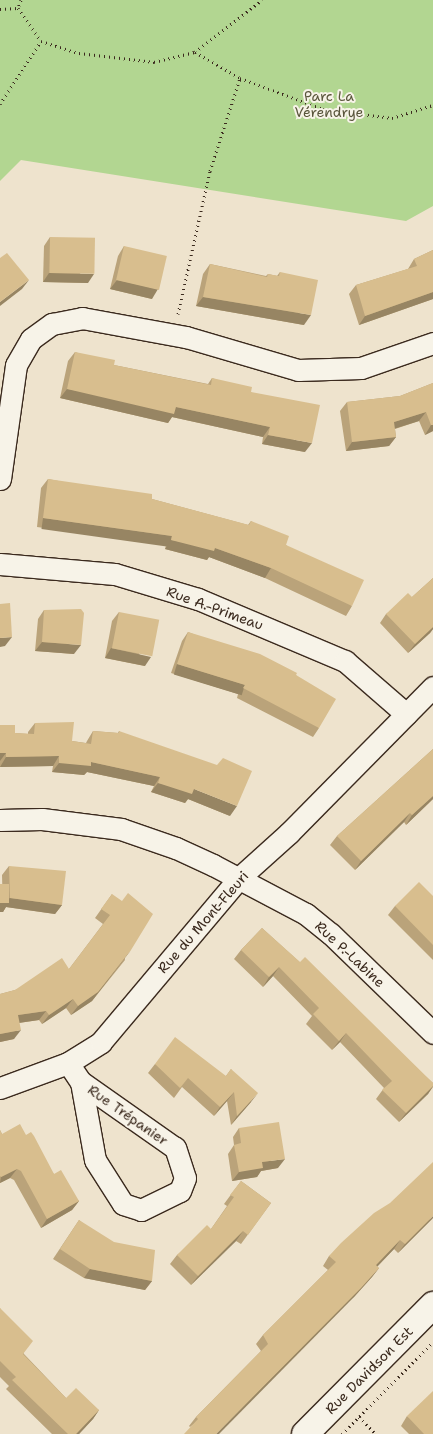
<!DOCTYPE html>
<meta charset="utf-8">
<style>
body{margin:0}
#map{position:relative;width:433px;height:1434px;overflow:hidden;background:#eee3cd;font-family:"Shantell Sans",sans-serif}
div>[style]{position:absolute}
[style*='--x']{left:calc(var(--x)*1px);top:calc(var(--y)*1px);width:calc(var(--w)*1px);rotate:calc(var(--a)*1deg)}
.green>*{inset:0;background:#b2d691}
.path>*{height:3px;margin-top:-1.5px;transform-origin:0;background:repeating-linear-gradient(90deg,#3b2a1e 0 1px,transparent 0 5px)}
.roads{filter:drop-shadow(1px 0 #3b2a1e) drop-shadow(-1px 0 #3b2a1e) drop-shadow(0 1px #3b2a1e) drop-shadow(0 -1px #3b2a1e)}
.minor>*{height:21px;margin:-10.5px;padding:0 10.5px;transform-origin:10.5px;border-radius:10.5px;background:#f7f3e8}
.tertiary>*{height:26px;margin:-13px;padding:0 13px;transform-origin:13px;border-radius:13px;background:#f7f3e8}
.wall>*{inset:0;background:#baa37a}
.shaded-wall>*{inset:0;background:#978563;transform-origin:0 0}
.building>*{inset:0;background:#d8be8e;transform-origin:0 0}
span{translate:-50% -50%;white-space:nowrap;text-align:center;line-height:1.15;-webkit-text-stroke:4px #f7f3e8;paint-order:stroke}
.park-label{font-size:14px;color:#59553b}
.street-label{font-size:14px;color:#3b2a1e}
</style>
<div id="map">
<div class="green">
<div style="clip-path:polygon(0 0,433px 0,433px 206px,406px 221px,21px 160px,0 181px)"></div>
</div>
<div class="path">
<div style="--x:21;--y:0;--w:9;--a:111"></div>
<div style="--x:18;--y:8;--w:40;--a:55.1"></div>
<div style="--x:41;--y:41;--w:40;--a:18"></div>
<div style="--x:79;--y:53;--w:76;--a:6.8"></div>
<div style="--x:154;--y:62;--w:42;--a:-13.7"></div>
<div style="--x:195;--y:52;--w:52;--a:30"></div>
<div style="--x:240;--y:78;--w:89;--a:20.5"></div>
<div style="--x:323;--y:109;--w:70;--a:7.4"></div>
<div style="--x:392;--y:118;--w:43;--a:-17.6"></div>
<div style="--x:0;--y:9;--w:18;--a:-3"></div>
<div style="--x:195;--y:52;--w:85;--a:-37.8"></div>
<div style="--x:0;--y:104;--w:75;--a:-56.9"></div>
<div style="--x:178;--y:314;--w:147;--a:-77.4"></div>
<div style="--x:210;--y:171;--w:98;--a:-72.1"></div>
<div style="--x:359;--y:1417;--w:24;--a:45"></div>
<div style="--x:342;--y:1434;--w:129;--a:-45.3"></div>
</div>
<div class="roads">
<div class="minor">
<div style="--x:0;--y:479;--w:115;--a:-82"></div>
<div style="--x:16;--y:365;--w:30;--a:-60"></div>
<div style="--x:31;--y:339;--w:26;--a:-36"></div>
<div style="--x:52;--y:324;--w:31;--a:-11"></div>
<div style="--x:82;--y:318;--w:106;--a:10.4"></div>
<div style="--x:186;--y:337;--w:117;--a:16.4"></div>
<div style="--x:298;--y:370;--w:63;--a:-1.8"></div>
<div style="--x:361;--y:368;--w:76;--a:-19.1"></div>
<div style="--x:0;--y:564;--w:115;--a:5"></div>
<div style="--x:115;--y:574;--w:87;--a:16.8"></div>
<div style="--x:198;--y:599;--w:160;--a:22.9"></div>
<div style="--x:345;--y:661;--w:81;--a:41"></div>
<div style="--x:0;--y:820;--w:42;--a:-1.4"></div>
<div style="--x:42;--y:819;--w:80;--a:7.2"></div>
<div style="--x:121;--y:829;--w:58;--a:19.1"></div>
<div style="--x:176;--y:848;--w:41;--a:24.7"></div>
<div style="--x:213;--y:865;--w:105;--a:27.8"></div>
<div style="--x:306;--y:914;--w:32;--a:39"></div>
<div style="--x:331;--y:934;--w:142;--a:44.1"></div>
<div style="--x:68;--y:1063;--w:23;--a:56"></div>
<div style="--x:81;--y:1082;--w:79;--a:79.8"></div>
<div style="--x:95;--y:1160;--w:52;--a:57.5"></div>
<div style="--x:123;--y:1204;--w:19;--a:18"></div>
<div style="--x:141;--y:1210;--w:43;--a:-26"></div>
<div style="--x:180;--y:1191;--w:14;--a:-69"></div>
<div style="--x:185;--y:1178;--w:32;--a:-108"></div>
<div style="--x:175;--y:1148;--w:115;--a:-144.9"></div>
<div style="--x:0;--y:1088;--w:72;--a:-20.2"></div>
<div style="--x:68;--y:1063;--w:39;--a:-32"></div>
<div style="--x:101;--y:1042;--w:214;--a:-49.9"></div>
<div style="--x:239;--y:878;--w:67;--a:-42"></div>
<div style="--x:289;--y:833;--w:205;--a:-45.4"></div>
</div>
<div class="tertiary">
<div style="--x:305;--y:1434;--w:182;--a:-45.2"></div>
</div>
</div>
<div class="wall">
<div style="clip-path:polygon(50px 237px,88px 283px,43px 282px,44px 246px)"></div>
<div style="clip-path:polygon(124px 246px,152px 299px,110px 289px,118px 256px)"></div>
<div style="clip-path:polygon(433px 250px,433px 299px,359px 325px,349px 294px,356px 285px,408px 269px,414px 259px)"></div>
<div style="clip-path:polygon(210px 264px,266px 276px,268px 274px,277px 276px,280px 272px,304px 325px,196px 306px,203px 274px)"></div>
<div style="clip-path:polygon(75px 352px,114px 365px,208px 384px,212px 378px,251px 392px,305px 452px,262px 444px,263px 437px,172px 417px,168px 423px,60px 398px,68px 361px)"></div>
<div style="clip-path:polygon(433px 383px,433px 431px,425px 435px,419px 421px,395px 429px,396px 437px,389px 446px,346px 451px,340px 411px,347px 402px,400px 396px)"></div>
<div style="clip-path:polygon(48px 479px,152px 499px,248px 525px,251px 521px,286px 545px,352px 606px,346px 616px,265px 578px,209px 557px,207px 560px,165px 549px,166px 545px,37px 527px,41px 488px)"></div>
<div style="clip-path:polygon(433px 578px,433px 629px,430px 633px,408px 653px,380px 623px,386px 614px,412px 597px)"></div>
<div style="clip-path:polygon(44px 610px,74px 654px,35px 651px,38px 619px)"></div>
<div style="clip-path:polygon(119px 612px,145px 666px,105px 658px,112px 621px)"></div>
<div style="clip-path:polygon(188px 632px,296px 675px,319px 728px,313px 737px,237px 698px,238px 694px,171px 673px,182px 641px)"></div>
<div style="clip-path:polygon(35px 723px,72px 741px,86px 743px,87px 741px,93px 731px,118px 733px,119px 731px,230px 816px,188px 799px,185px 803px,151px 792px,154px 786px,87px 772px,84px 775px,52px 772px,53px 766px,0 767px,0 725px,15px 733px,28px 734px,28px 732px)"></div>
<div style="clip-path:polygon(433px 749px,433px 799px,406px 825px,404px 822px,355px 870px,330px 845px,337px 836px)"></div>
<div style="clip-path:polygon(9px 866px,62px 905px,55px 914px,6px 907px,3px 912px,2px 875px)"></div>
<div style="clip-path:polygon(112px 894px,125px 960px,92px 1001px,71px 1015px,66px 1008px,42px 1024px,39px 1020px,19px 1023px,14px 1039px,0 1042px,0 994px,15px 990px,69px 969px,103px 924px,95px 918px)"></div>
<div style="clip-path:polygon(433px 896px,433px 960px,388px 915px,395px 906px)"></div>
<div style="clip-path:polygon(262px 928px,433px 1083px,433px 1087px,428px 1094px,399px 1122px,376px 1099px,384px 1088px,340px 1042px,332px 1050px,306px 1024px,312px 1016px,273px 976px,263px 987px,234px 959px,241px 950px)"></div>
<div style="clip-path:polygon(155px 1064px,226px 1076px,231px 1069px,251px 1102px,231px 1125px,227px 1101px,214px 1116px,182px 1087px,174px 1098px,148px 1073px)"></div>
<div style="clip-path:polygon(239px 1128px,278px 1168px,261px 1171px,257px 1177px,232px 1181px,228px 1154px,234px 1145px,233px 1137px)"></div>
<div style="clip-path:polygon(0 1130px,2px 1134px,54px 1174px,79px 1201px,72px 1210px,41px 1228px,14px 1180px,10px 1178px,0 1183px)"></div>
<div style="clip-path:polygon(241px 1181px,271px 1203px,241px 1244px,236px 1241px,191px 1285px,170px 1264px,177px 1255px,211px 1229px,227px 1206px,224px 1204px)"></div>
<div style="clip-path:polygon(433px 1218px,398px 1253px,394px 1249px,377px 1267px,379px 1268px,372px 1277px,354px 1297px,190px 1427px,189px 1426px,196px 1417px,261px 1351px,256px 1344px,263px 1335px,328px 1270px,323px 1266px,329px 1256px)"></div>
<div style="clip-path:polygon(79px 1220px,152px 1281px,145px 1290px,84px 1278px,53px 1259px)"></div>
<div style="clip-path:polygon(0 1308px,24px 1354px,66px 1398px,99px 1410px,93px 1419px,79px 1434px,52px 1434px,6px 1389px,9px 1386px,0 1377px)"></div>
<div style="clip-path:polygon(407px 1416px,433px 1434px,409px 1434px,401px 1426px)"></div>
</div>
<div class="shaded-wall">
<div style="clip-path:polygon(49px 273px,94px 274px,88px 283px,43px 282px)"></div>
<div style="clip-path:polygon(29px 280px,22px 289px,0 306px,0 302px)"></div>
<div style="clip-path:polygon(117px 280px,158px 289px,152px 299px,110px 289px)"></div>
<div style="clip-path:polygon(433px 292px,433px 299px,359px 325px,365px 316px)"></div>
<div style="clip-path:polygon(203px 297px,311px 315px,304px 325px,196px 306px)"></div>
<div style="clip-path:polygon(67px 389px,176px 407px,270px 427px,263px 437px,172px 417px,168px 423px,60px 398px)"></div>
<div style="clip-path:polygon(426px 412px,419px 421px,387px 431px,394px 422px)"></div>
<div style="clip-path:polygon(431px 425px,433px 425px,433px 431px,425px 435px)"></div>
<div style="clip-path:polygon(268px 435px,312px 443px,305px 452px,262px 444px)"></div>
<div style="clip-path:polygon(396px 437px,389px 446px,346px 451px,352px 442px)"></div>
<div style="left:43px;top:518px;width:130px;height:11px;rotate:8deg"></div>
<div style="clip-path:polygon(171px 540px,215px 548px,271px 568px,265px 578px,209px 557px,207px 560px,165px 549px)"></div>
<div style="clip-path:polygon(433px 627px,433px 629px,430px 633px,408px 653px,415px 644px)"></div>
<div style="clip-path:polygon(12px 637px,5px 646px,0 647px,0 638px)"></div>
<div style="clip-path:polygon(42px 642px,81px 645px,74px 654px,35px 651px)"></div>
<div style="clip-path:polygon(111px 648px,151px 657px,145px 666px,105px 658px)"></div>
<div style="left:177px;top:664px;width:71px;height:11px;rotate:17deg"></div>
<div style="clip-path:polygon(0 753px,6px 753px,0 761px)"></div>
<div style="clip-path:polygon(59px 756px,53px 766px,0 767px,6px 757px)"></div>
<div style="clip-path:polygon(91px 762px,160px 777px,154px 786px,87px 772px,84px 775px,52px 772px,59px 763px)"></div>
<div style="clip-path:polygon(158px 783px,194px 789px,237px 806px,230px 816px,188px 799px,185px 803px,151px 792px)"></div>
<div style="clip-path:polygon(433px 796px,433px 799px,406px 825px,412px 815px)"></div>
<div style="clip-path:polygon(410px 813px,404px 822px,355px 870px,361px 861px)"></div>
<div style="clip-path:polygon(10px 898px,62px 905px,55px 914px,6px 907px,3px 912px,0 912px,0 903px)"></div>
<div style="clip-path:polygon(131px 950px,92px 1001px,71px 1015px,78px 1006px)"></div>
<div style="clip-path:polygon(279px 967px,273px 976px,263px 987px,269px 977px)"></div>
<div style="clip-path:polygon(73px 999px,66px 1008px,42px 1024px,49px 1015px)"></div>
<div style="clip-path:polygon(46px 1011px,39px 1020px,11px 1024px,18px 1015px)"></div>
<div style="clip-path:polygon(21px 1030px,14px 1039px,0 1042px,0 1034px)"></div>
<div style="clip-path:polygon(346px 1033px,340px 1042px,332px 1050px,339px 1041px)"></div>
<div style="clip-path:polygon(433px 1086px,428px 1094px,399px 1122px,406px 1113px)"></div>
<div style="clip-path:polygon(234px 1092px,227px 1101px,214px 1116px,220px 1107px)"></div>
<div style="clip-path:polygon(258px 1093px,251px 1102px,231px 1125px,237px 1116px)"></div>
<div style="clip-path:polygon(285px 1159px,278px 1168px,261px 1171px,257px 1177px,232px 1181px,239px 1172px,262px 1162px)"></div>
<div style="clip-path:polygon(17px 1169px,10px 1178px,0 1183px,1px 1177px)"></div>
<div style="clip-path:polygon(79px 1201px,72px 1210px,41px 1228px,47px 1219px)"></div>
<div style="clip-path:polygon(433px 1216px,433px 1218px,398px 1253px,405px 1244px)"></div>
<div style="clip-path:polygon(243px 1231px,236px 1241px,191px 1285px,198px 1276px)"></div>
<div style="clip-path:polygon(400px 1240px,394px 1249px,369px 1275px,376px 1265px)"></div>
<div style="clip-path:polygon(379px 1268px,372px 1277px,354px 1297px,219px 1434px,216px 1434px)"></div>
<div style="clip-path:polygon(90px 1269px,152px 1281px,145px 1290px,84px 1278px)"></div>
<div style="clip-path:polygon(99px 1410px,93px 1419px,79px 1434px,76px 1434px)"></div>
</div>
<div class="building">
<div style="left:50px;top:237px;width:45px;height:36px;rotate:1deg"></div>
<div style="left:124px;top:246px;width:44px;height:35px;rotate:13deg"></div>
<div style="clip-path:polygon(433px 250px,433px 292px,365px 316px,356px 285px,417px 266px,414px 259px)"></div>
<div style="clip-path:polygon(7px 253px,29px 280px,0 302px,0 258px)"></div>
<div style="clip-path:polygon(210px 264px,267px 277px,268px 274px,279px 276px,280px 272px,318px 280px,311px 315px,203px 297px)"></div>
<div style="clip-path:polygon(75px 352px,115px 360px,114px 365px,211px 385px,212px 378px,252px 387px,251px 392px,320px 405px,312px 443px,268px 435px,270px 427px,176px 407px,174px 414px,67px 389px)"></div>
<div style="clip-path:polygon(433px 383px,433px 425px,431px 425px,426px 412px,394px 422px,396px 437px,352px 442px,347px 402px,400px 396px)"></div>
<div style="clip-path:polygon(48px 479px,152px 494px,152px 499px,249px 525px,251px 521px,289px 536px,286px 545px,364px 580px,352px 606px,271px 568px,215px 548px,214px 551px,171px 540px,172px 536px,43px 518px)"></div>
<div style="clip-path:polygon(433px 578px,433px 627px,415px 644px,386px 614px,408px 593px,412px 597px)"></div>
<div style="clip-path:polygon(10px 603px,12px 637px,0 638px,0 604px)"></div>
<div style="clip-path:polygon(81px 609px,84px 613px,81px 645px,42px 642px,44px 610px)"></div>
<div style="left:119px;top:612px;width:41px;height:37px;rotate:11deg"></div>
<div style="clip-path:polygon(188px 632px,260px 654px,297px 673px,296px 675px,336px 699px,319px 728px,243px 688px,245px 685px,177px 664px)"></div>
<div style="clip-path:polygon(74px 722px,72px 741px,91px 744px,93px 731px,119px 733px,119px 731px,217px 765px,223px 758px,252px 771px,237px 806px,194px 789px,192px 794px,158px 783px,160px 777px,91px 762px,91px 766px,59px 763px,59px 756px,6px 757px,6px 753px,0 753px,0 725px,15px 725px,15px 733px,34px 734px,35px 723px)"></div>
<div style="clip-path:polygon(433px 749px,433px 796px,412px 815px,410px 813px,361px 861px,337px 836px)"></div>
<div style="clip-path:polygon(9px 866px,66px 871px,62px 905px,10px 898px)"></div>
<div style="clip-path:polygon(419px 882px,433px 896px,433px 945px,395px 906px)"></div>
<div style="left:9px;top:884px;width:19px;height:9px;rotate:90deg"></div>
<div style="clip-path:polygon(128px 893px,153px 914px,131px 950px,98px 992px,78px 1006px,73px 999px,49px 1015px,46px 1011px,18px 1015px,21px 1030px,0 1034px,0 994px,15px 990px,62px 958px,69px 969px,110px 915px,101px 909px,112px 894px,122px 901px)"></div>
<div style="clip-path:polygon(262px 928px,300px 962px,305px 957px,433px 1083px,433px 1086px,406px 1113px,382px 1090px,392px 1081px,346px 1033px,339px 1041px,313px 1014px,319px 1008px,279px 967px,269px 977px,241px 950px)"></div>
<div style="clip-path:polygon(175px 1037px,226px 1076px,231px 1069px,258px 1093px,237px 1116px,234px 1092px,220px 1107px,188px 1078px,180px 1088px,155px 1064px)"></div>
<div style="clip-path:polygon(279px 1122px,285px 1159px,262px 1162px,263px 1168px,239px 1172px,234px 1145px,241px 1143px,239px 1128px)"></div>
<div style="clip-path:polygon(20px 1124px,26px 1135px,31px 1132px,34px 1136px,54px 1174px,61px 1170px,79px 1201px,47px 1219px,21px 1171px,17px 1169px,1px 1177px,0 1176px,0 1130px,2px 1134px)"></div>
<div style="clip-path:polygon(433px 1162px,433px 1216px,405px 1244px,400px 1240px,376px 1265px,379px 1268px,361px 1288px,216px 1434px,184px 1434px,198px 1419px,196px 1417px,268px 1344px,263px 1335px,336px 1262px,329px 1256px,341px 1243px,374px 1213px,390px 1203px)"></div>
<div style="clip-path:polygon(241px 1181px,271px 1203px,248px 1235px,243px 1231px,198px 1276px,177px 1255px,207px 1225px,211px 1229px,234px 1197px,230px 1195px)"></div>
<div style="clip-path:polygon(79px 1220px,114px 1242px,155px 1250px,152px 1281px,90px 1269px,60px 1249px)"></div>
<div style="clip-path:polygon(0 1308px,33px 1341px,23px 1354px,66px 1398px,76px 1388px,99px 1410px,76px 1434px,68px 1434px,12px 1380px,16px 1377px,0 1361px)"></div>
<div style="clip-path:polygon(433px 1391px,433px 1434px,424px 1434px,407px 1416px)"></div>
</div>
<div class="park-label">
<span style="left:329px;top:104px">Parc La<br>Vérendrye</span>
</div>
<div class="street-label">
<span style="left:215px;top:608px;rotate:20deg">Rue A.-Primeau</span>
<span style="left:203px;top:922px;rotate:-49deg">Rue du Mont-Fleuri</span>
<span style="left:350px;top:954px;rotate:43deg">Rue P.-Labine</span>
<span style="left:128px;top:1115px;rotate:35deg">Rue Trépanier</span>
<span style="left:369px;top:1370px;rotate:-45deg">Rue Davidson Est</span>
</div>
</div>
